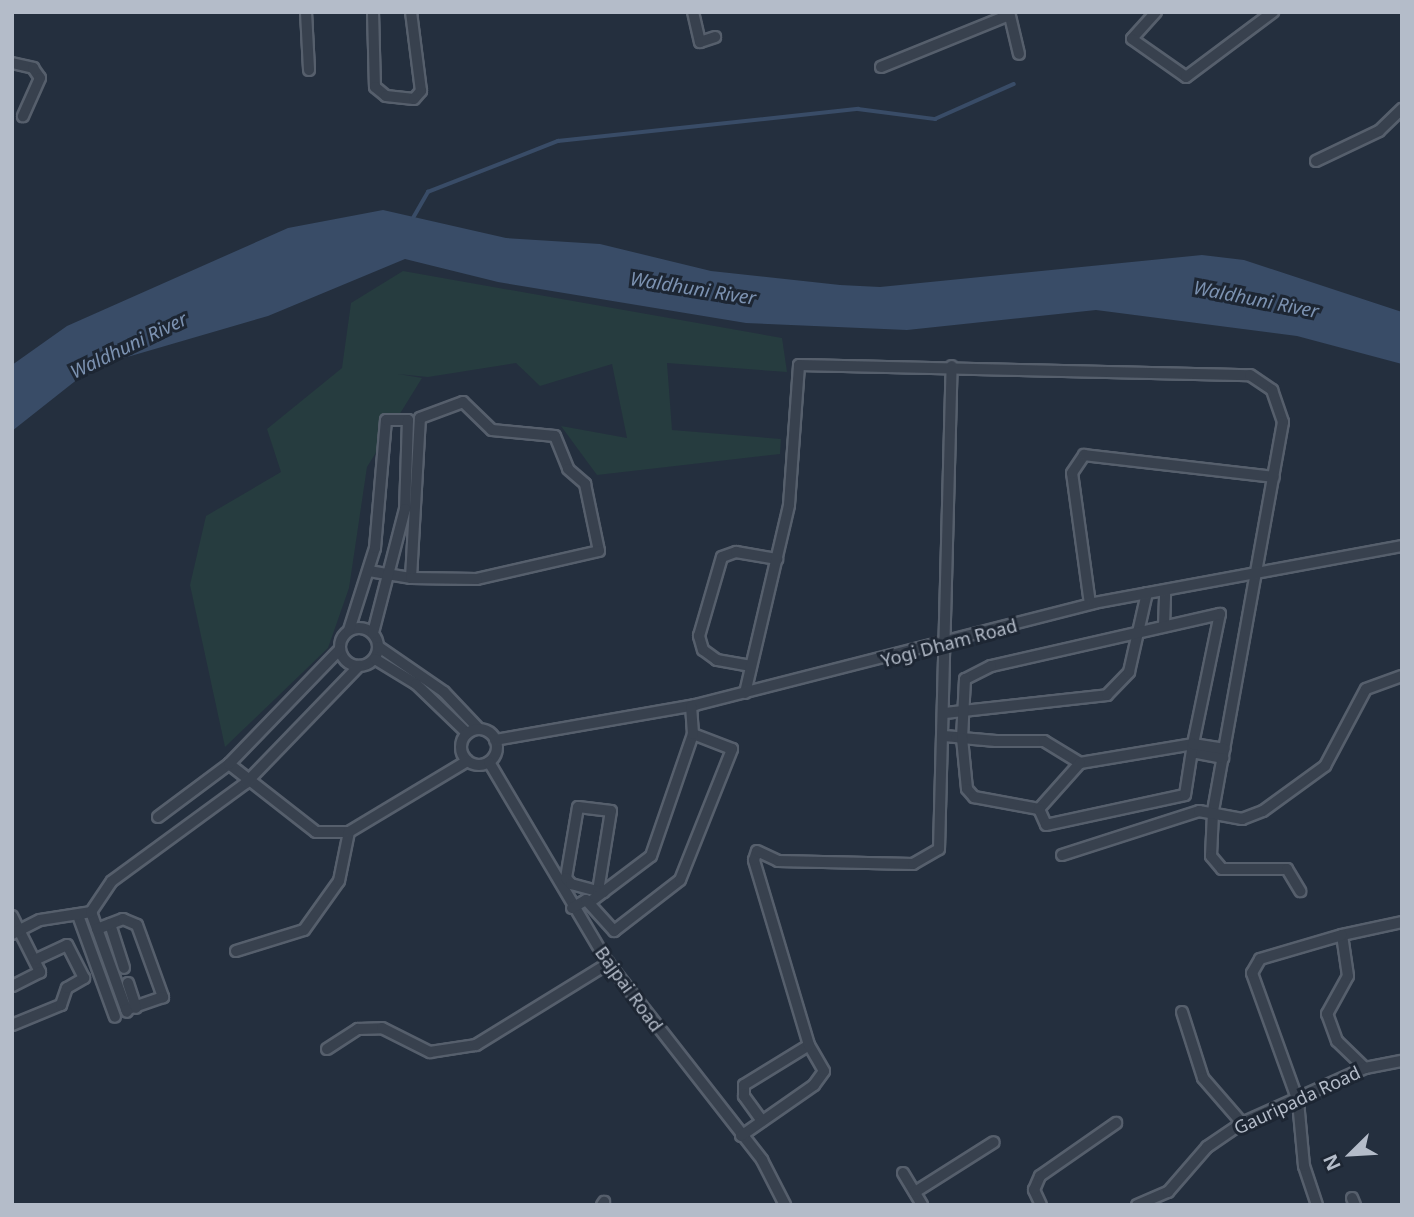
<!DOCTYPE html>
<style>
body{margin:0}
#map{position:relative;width:1414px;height:1217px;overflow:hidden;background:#242f3e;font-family:"Noto Sans",sans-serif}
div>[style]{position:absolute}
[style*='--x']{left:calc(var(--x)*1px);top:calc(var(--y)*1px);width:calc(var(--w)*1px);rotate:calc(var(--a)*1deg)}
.green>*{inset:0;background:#263c3f}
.water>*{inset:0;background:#394c67}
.stream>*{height:3.5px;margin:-1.75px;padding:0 1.75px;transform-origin:1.75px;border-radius:1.75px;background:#394c67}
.roads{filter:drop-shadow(2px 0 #565f6c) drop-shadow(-2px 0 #565f6c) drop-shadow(0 2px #565f6c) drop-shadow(0 -2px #565f6c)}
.minor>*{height:10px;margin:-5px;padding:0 5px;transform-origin:5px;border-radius:5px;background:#38414e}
.minor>.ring{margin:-5px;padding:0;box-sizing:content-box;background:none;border:10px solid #38414e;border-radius:50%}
span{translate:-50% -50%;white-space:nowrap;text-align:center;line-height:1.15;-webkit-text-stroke:6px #1d2633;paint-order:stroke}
.street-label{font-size:18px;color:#b4bcc9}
.water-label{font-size:19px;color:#7c92b1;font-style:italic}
.frame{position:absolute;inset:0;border:14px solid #b4bcc9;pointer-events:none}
.north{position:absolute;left:1316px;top:1119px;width:70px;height:70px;-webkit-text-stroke:5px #1d2633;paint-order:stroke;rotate:246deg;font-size:19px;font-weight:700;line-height:28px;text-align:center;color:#b4bcc9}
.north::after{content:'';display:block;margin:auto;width:24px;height:32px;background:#b4bcc9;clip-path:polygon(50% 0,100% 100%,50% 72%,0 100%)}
</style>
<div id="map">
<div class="green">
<div style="clip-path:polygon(403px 271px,782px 338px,787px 372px,667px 363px,672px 430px,781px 439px,780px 454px,597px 475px,561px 426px,627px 438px,612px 364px,540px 386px,516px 363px,428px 377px,398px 374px,422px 378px,367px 467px,349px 588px,328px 648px,225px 747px,190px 585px,206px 516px,281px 472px,267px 429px,342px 368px,351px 303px)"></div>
</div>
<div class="water">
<div style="clip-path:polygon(383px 210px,506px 238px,600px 244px,711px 271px,840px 285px,880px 287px,1202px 255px,1244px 260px,1402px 312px,1402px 364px,1297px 336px,1096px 310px,907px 330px,746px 323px,498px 282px,405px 259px,268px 316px,93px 367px,12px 431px,12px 365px,67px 326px,288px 228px)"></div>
</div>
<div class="stream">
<div style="--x:413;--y:218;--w:30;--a:-60"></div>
<div style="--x:428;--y:192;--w:140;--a:-21.4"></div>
<div style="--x:558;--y:141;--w:302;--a:-6.1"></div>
<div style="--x:858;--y:109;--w:78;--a:7.4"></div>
<div style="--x:935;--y:119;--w:86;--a:-23.9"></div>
</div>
<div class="roads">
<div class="minor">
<div style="--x:306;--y:12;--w:58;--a:87"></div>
<div style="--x:373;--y:12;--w:75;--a:88.5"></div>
<div style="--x:375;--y:87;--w:14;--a:39"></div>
<div style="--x:386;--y:96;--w:28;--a:6"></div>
<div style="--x:414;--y:99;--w:11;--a:-49"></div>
<div style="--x:421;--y:91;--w:80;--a:-97.2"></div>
<div style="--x:693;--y:12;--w:31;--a:77"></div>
<div style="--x:700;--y:42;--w:16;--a:-18"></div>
<div style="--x:1009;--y:12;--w:43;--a:76.6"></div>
<div style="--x:1156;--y:12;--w:36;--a:132"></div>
<div style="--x:1132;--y:39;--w:66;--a:35.1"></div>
<div style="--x:1186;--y:77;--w:109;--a:-36.8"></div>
<div style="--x:12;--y:63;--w:22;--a:13"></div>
<div style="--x:33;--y:68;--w:12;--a:55"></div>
<div style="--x:40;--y:78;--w:42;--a:114.1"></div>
<div style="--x:881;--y:67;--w:138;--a:-22.1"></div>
<div style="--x:1316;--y:161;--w:70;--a:-25.5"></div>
<div style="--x:1379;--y:131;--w:32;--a:-44"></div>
<div style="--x:369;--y:571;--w:43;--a:9.5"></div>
<div style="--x:411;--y:578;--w:160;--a:-86.8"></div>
<div style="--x:420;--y:418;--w:46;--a:-20.4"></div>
<div style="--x:463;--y:402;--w:40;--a:44"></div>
<div style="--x:492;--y:430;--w:63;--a:5.4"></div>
<div style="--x:555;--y:436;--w:35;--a:68"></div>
<div style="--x:568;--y:469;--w:23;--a:41"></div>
<div style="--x:585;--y:484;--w:68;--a:78.2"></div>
<div style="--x:599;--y:551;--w:125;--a:167.1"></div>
<div style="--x:477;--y:579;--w:66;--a:-179.1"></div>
<div style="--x:1090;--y:604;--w:132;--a:-97.8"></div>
<div style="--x:1072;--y:473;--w:22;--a:-56"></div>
<div style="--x:1084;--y:455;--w:191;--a:6.6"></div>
<div style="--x:1164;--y:626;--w:35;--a:-88"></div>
<div class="ring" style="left:340px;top:628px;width:28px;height:28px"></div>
<div style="--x:349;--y:630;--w:86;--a:-72.4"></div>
<div style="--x:375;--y:548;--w:128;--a:-85.1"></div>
<div style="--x:386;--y:420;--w:22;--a:0"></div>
<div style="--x:408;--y:420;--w:89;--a:91.9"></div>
<div style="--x:405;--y:509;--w:128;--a:104.5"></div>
<div style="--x:379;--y:647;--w:79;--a:34.7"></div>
<div style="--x:444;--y:692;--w:51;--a:46.6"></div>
<div style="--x:375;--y:659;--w:48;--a:31.4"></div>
<div style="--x:416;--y:684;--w:71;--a:43.9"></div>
<div style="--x:751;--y:666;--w:35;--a:-170"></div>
<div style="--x:717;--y:660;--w:17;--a:-144"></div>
<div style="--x:703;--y:650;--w:15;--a:-106"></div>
<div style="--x:699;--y:636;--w:82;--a:-73.8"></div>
<div style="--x:722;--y:557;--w:15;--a:-20"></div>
<div style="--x:736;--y:552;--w:42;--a:9.7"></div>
<div style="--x:745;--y:693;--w:193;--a:-76.8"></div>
<div style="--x:789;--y:505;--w:140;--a:-85.9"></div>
<div style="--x:799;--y:365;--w:451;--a:1.3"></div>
<div style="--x:1250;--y:375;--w:27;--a:34"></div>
<div style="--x:1272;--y:390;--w:34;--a:71"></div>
<div style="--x:1283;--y:422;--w:397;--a:100.2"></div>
<div style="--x:1213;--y:813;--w:43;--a:92.7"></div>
<div style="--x:1211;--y:856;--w:17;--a:50"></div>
<div style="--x:1222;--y:869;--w:65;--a:0"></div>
<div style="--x:1287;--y:869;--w:26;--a:59"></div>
<div style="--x:945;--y:713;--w:163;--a:-6.3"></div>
<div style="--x:1107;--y:695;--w:32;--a:-46"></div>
<div style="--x:1129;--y:672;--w:81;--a:-77.2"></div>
<div class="ring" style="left:461px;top:729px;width:26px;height:26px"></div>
<div style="--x:944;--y:736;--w:12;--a:5"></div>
<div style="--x:956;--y:737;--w:6;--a:9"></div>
<div style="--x:962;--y:738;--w:34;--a:5"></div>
<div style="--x:996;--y:741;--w:48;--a:0"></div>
<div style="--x:1044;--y:741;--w:42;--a:31.4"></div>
<div style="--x:1080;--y:763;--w:115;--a:-9.5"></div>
<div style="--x:1193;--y:744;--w:133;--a:-78.3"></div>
<div style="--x:1220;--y:614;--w:235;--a:167.2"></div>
<div style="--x:991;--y:666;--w:29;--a:153"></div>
<div style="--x:965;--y:679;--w:59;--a:92.9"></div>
<div style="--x:962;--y:738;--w:51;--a:84.4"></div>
<div style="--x:967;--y:789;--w:11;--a:49"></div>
<div style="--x:974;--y:797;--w:66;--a:10.5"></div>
<div style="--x:495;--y:740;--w:203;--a:-9.9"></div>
<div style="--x:695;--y:705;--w:412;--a:-14.3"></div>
<div style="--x:1094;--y:603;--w:313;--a:-10.5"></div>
<div style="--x:1192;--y:752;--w:32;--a:11"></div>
<div style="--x:489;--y:762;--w:230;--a:59.4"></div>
<div style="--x:606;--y:960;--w:254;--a:52"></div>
<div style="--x:762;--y:1160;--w:51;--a:62.9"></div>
<div style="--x:1080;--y:763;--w:62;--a:131.7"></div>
<div style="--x:1039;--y:809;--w:17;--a:66"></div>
<div style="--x:1046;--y:825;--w:142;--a:-12.2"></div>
<div style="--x:1185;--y:795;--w:52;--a:-81.1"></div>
<div style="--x:1193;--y:744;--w:32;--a:9"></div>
<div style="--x:229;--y:764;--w:110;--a:38"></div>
<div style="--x:316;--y:832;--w:33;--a:0"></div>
<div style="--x:158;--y:817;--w:89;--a:-36.7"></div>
<div style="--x:229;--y:764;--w:160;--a:-46"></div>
<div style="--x:1062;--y:855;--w:144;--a:-17.8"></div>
<div style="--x:1199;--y:811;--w:44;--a:10.5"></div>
<div style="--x:1242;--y:819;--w:22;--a:-21"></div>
<div style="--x:1263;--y:811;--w:77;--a:-36"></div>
<div style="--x:1325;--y:766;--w:87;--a:-62"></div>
<div style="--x:1366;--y:689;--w:38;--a:-20"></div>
<div style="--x:598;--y:891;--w:81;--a:-80.8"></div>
<div style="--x:611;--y:811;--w:33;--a:-173"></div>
<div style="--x:578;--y:807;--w:72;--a:99.6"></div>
<div style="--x:566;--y:878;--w:8;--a:50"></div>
<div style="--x:571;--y:884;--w:28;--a:15"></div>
<div style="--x:598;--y:891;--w:6;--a:9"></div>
<div style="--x:590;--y:902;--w:76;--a:-37"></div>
<div style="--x:651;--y:856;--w:129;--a:-71"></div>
<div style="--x:572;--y:908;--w:16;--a:-30"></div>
<div style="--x:586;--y:900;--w:42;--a:47.9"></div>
<div style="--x:614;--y:931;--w:83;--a:-37.7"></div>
<div style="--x:680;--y:880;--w:141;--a:-68.3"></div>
<div style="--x:732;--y:749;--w:42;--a:-159"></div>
<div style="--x:693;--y:734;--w:28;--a:-94"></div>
<div style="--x:91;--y:912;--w:106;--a:70.2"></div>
<div style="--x:12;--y:916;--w:63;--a:63.4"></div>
<div style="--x:40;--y:972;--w:31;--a:153"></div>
<div style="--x:79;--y:918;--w:105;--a:70"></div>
<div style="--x:110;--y:924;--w:46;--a:72.3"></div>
<div style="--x:97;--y:929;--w:28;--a:-21"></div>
<div style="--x:123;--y:919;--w:15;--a:23"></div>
<div style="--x:137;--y:925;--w:77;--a:70.1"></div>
<div style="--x:163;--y:997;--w:39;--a:161"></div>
<div style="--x:12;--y:934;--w:31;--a:-27"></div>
<div style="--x:40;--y:920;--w:52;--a:-8.9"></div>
<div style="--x:91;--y:912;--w:37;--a:-56"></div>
<div style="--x:112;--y:881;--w:166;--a:-36.2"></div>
<div style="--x:246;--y:783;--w:163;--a:-46"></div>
<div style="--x:236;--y:951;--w:71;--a:-17.2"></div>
<div style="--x:304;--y:930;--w:60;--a:-54.5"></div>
<div style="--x:339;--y:881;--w:50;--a:-78.5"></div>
<div style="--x:349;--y:832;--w:138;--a:-31"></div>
<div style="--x:128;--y:983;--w:26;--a:72"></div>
<div style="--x:1182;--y:1012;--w:69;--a:72.3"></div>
<div style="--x:1203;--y:1078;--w:60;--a:49.1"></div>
<div style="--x:12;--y:1025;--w:53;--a:-22.2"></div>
<div style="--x:61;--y:1005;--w:18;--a:-71"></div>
<div style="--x:67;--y:988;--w:20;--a:-30"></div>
<div style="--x:84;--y:978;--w:37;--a:-117"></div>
<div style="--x:67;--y:945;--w:35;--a:155"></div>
<div style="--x:327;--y:1049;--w:37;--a:-33"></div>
<div style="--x:358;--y:1029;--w:24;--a:-2"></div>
<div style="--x:382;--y:1028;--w:54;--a:26.6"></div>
<div style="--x:430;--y:1052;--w:47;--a:-8.7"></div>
<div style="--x:476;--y:1045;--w:156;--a:-31.7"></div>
<div style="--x:1365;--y:1068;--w:39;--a:-136"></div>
<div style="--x:1337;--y:1041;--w:29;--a:-110"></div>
<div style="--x:1327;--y:1014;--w:43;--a:-61.1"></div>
<div style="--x:1348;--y:976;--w:41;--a:-98.3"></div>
<div style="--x:1342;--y:935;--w:61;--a:-12.2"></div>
<div style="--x:762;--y:1121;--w:31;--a:-126"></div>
<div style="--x:744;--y:1096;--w:11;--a:-90"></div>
<div style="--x:744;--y:1085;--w:76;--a:-31.6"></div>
<div style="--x:741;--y:1136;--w:89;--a:-34.9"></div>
<div style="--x:814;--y:1085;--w:17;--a:-54"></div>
<div style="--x:824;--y:1071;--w:30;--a:-120"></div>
<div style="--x:809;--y:1045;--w:193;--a:-106.6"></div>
<div style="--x:754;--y:860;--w:9;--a:-72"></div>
<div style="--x:757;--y:851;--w:23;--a:25"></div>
<div style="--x:778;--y:861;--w:135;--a:1.3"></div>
<div style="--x:913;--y:864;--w:30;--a:-30"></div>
<div style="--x:939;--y:849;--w:483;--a:-88.5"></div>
<div style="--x:903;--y:1173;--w:37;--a:59"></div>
<div style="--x:915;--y:1192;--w:93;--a:-32.3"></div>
<div style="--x:1352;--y:1198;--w:8;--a:67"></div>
<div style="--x:602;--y:1205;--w:4;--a:-56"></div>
<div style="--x:1041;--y:1205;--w:17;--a:-115"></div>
<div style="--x:1034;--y:1190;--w:15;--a:-67"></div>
<div style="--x:1040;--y:1176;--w:93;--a:-34.9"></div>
<div style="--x:1137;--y:1205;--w:34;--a:-23"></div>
<div style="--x:1168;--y:1192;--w:60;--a:-49.1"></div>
<div style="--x:1207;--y:1147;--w:42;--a:-34.4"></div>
<div style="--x:1242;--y:1123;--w:135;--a:-24.1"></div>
<div style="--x:1365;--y:1068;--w:38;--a:-11"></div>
<div style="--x:1317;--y:1205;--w:41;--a:-108.4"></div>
<div style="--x:1304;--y:1166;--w:65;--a:-95.3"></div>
<div style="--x:1298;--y:1101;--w:136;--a:-109.8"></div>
<div style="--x:1252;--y:973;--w:16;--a:-60"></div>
<div style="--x:1260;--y:959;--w:85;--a:-16.3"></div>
</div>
</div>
<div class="street-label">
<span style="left:949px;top:643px;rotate:-15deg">Yogi Dham Road</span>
<span style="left:629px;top:989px;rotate:54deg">Bajpai Road</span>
<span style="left:1297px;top:1100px;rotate:-25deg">Gauripada Road</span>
</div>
<div class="water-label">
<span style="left:693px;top:289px;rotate:9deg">Waldhuni River</span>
<span style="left:1256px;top:300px;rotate:11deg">Waldhuni River</span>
<span style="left:129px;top:346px;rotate:-26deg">Waldhuni River</span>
</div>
<div class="frame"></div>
<div class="north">N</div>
</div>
